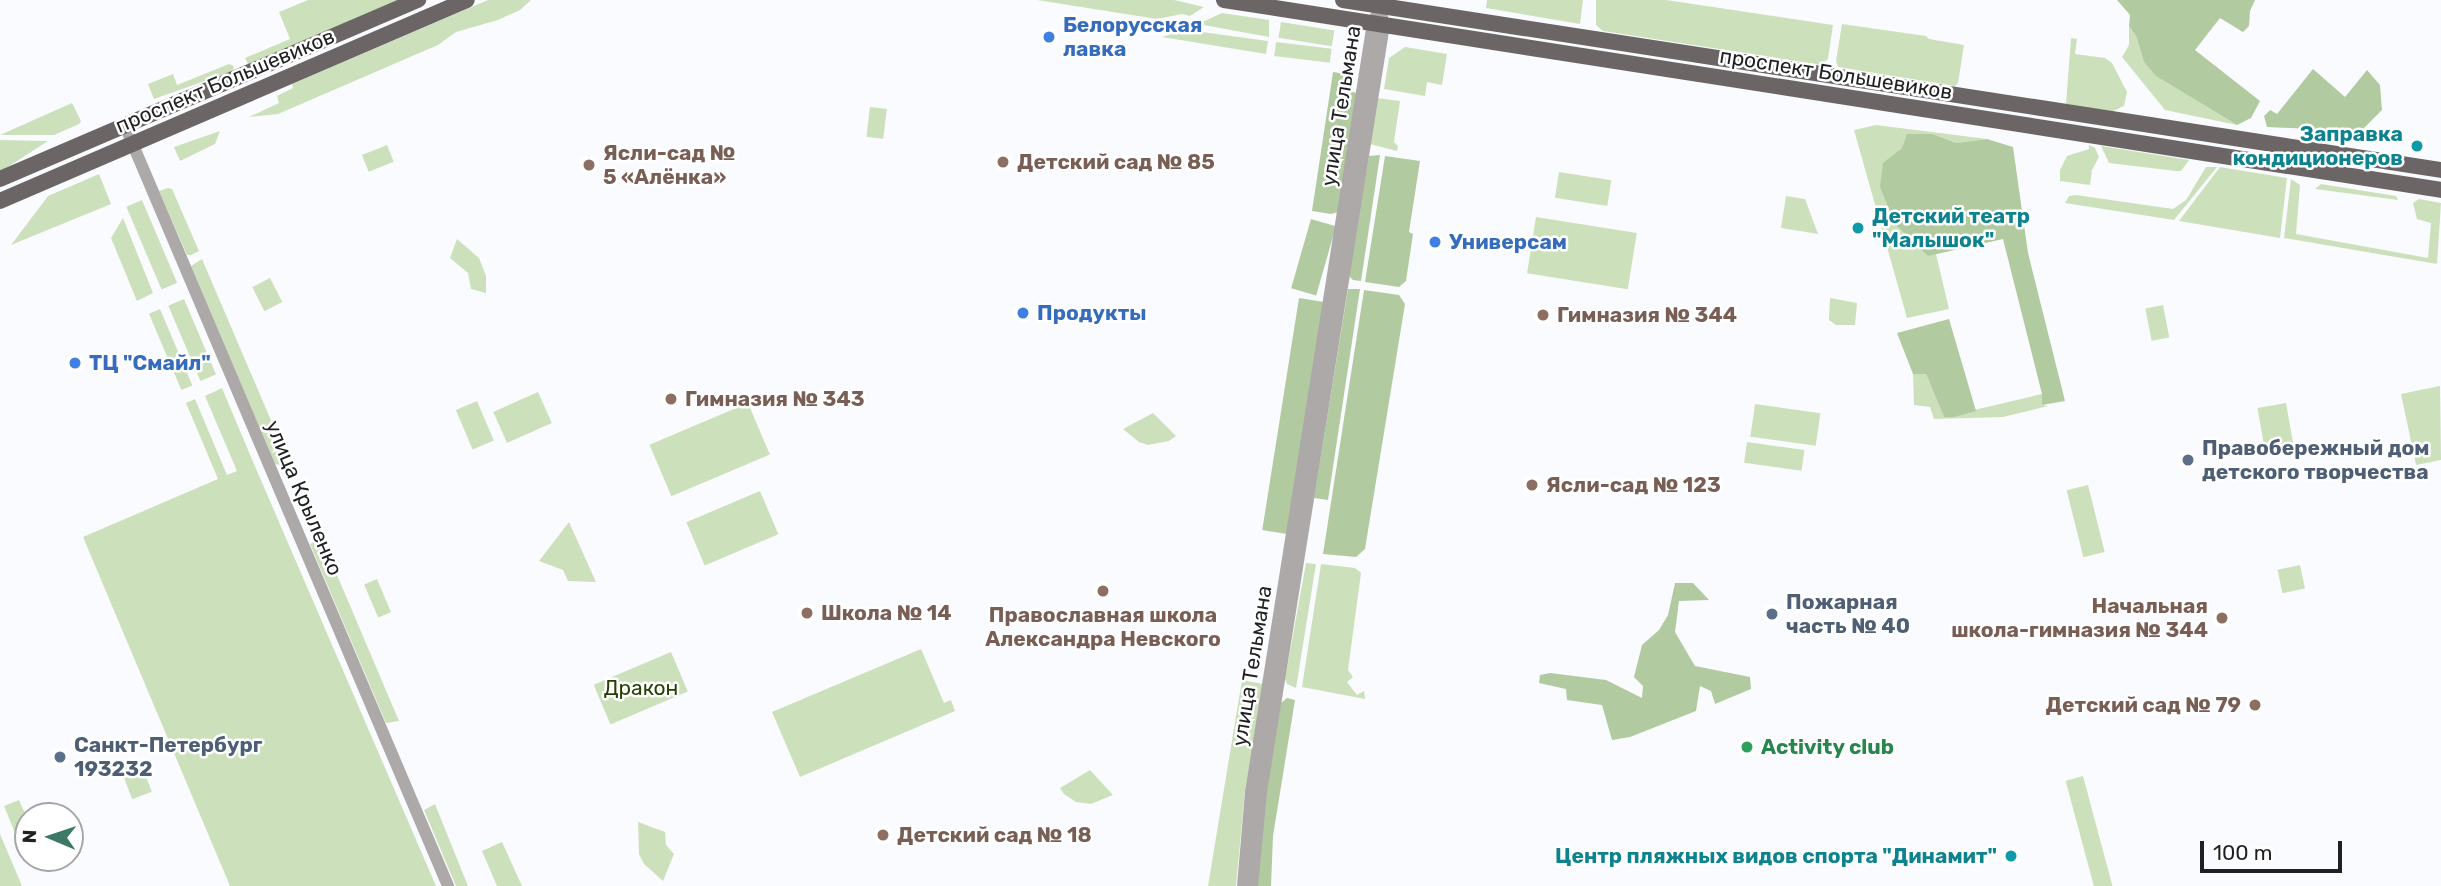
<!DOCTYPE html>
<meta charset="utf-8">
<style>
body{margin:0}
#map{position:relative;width:2441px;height:886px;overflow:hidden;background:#fafbfe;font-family:Rubik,sans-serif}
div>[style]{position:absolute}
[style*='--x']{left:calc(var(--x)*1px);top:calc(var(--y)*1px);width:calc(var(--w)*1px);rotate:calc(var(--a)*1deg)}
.green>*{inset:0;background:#cce1bb;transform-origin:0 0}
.forest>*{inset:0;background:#b2caa0;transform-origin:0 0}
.minor>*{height:12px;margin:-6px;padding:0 6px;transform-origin:6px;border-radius:6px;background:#aca9a8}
.major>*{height:16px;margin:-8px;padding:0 8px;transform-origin:8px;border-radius:8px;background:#6b6665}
.dots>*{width:19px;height:19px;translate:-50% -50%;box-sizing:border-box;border:4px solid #fff;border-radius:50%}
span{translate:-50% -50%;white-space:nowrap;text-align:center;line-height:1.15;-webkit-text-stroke:5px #fff;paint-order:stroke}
.shop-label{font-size:21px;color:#366cbe;font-weight:700}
.left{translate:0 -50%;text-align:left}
.street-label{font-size:21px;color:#1f2022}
.culture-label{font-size:21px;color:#0d838f;font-weight:700}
.right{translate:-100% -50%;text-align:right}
.education-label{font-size:21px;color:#785e54;font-weight:700}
.service-label{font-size:21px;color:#4e5e75;font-weight:700}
.park-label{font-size:21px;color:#254102}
.leisure-label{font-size:21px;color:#27864d;font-weight:700}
.north{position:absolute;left:14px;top:802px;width:70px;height:70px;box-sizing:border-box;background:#fff;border:2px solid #a5a6a7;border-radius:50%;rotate:272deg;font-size:19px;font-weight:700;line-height:28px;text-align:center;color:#1f2022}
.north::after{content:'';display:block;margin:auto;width:24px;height:32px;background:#3c7a67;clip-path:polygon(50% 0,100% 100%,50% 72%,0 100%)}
.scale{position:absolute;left:2200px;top:841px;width:142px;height:32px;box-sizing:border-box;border:4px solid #1f2022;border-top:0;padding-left:9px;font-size:21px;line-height:24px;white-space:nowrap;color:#1f2022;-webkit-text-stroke:5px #fff;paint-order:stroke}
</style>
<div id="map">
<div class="green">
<div style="clip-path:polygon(308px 0,400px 0,248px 64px,245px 58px,290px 39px,279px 12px)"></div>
<div style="clip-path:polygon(488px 0,531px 0,520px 10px,498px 20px,456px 32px,438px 45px,278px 114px,249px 117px,279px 103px,277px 96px,293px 88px,292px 84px)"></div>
<div style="clip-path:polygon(1037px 0,1174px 0,1204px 7px,1190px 16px,1182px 14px,1157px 19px)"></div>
<div style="clip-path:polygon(1487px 0,1583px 0,1580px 24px,1486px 8px)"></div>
<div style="clip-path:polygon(1596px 0,1666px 0,1833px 25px,1828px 59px,1821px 65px,1603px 31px,1596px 25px)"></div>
<div style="clip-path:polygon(1222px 13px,1269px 20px,1269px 37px,1198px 24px)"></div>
<div style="left:1281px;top:22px;width:54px;height:16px;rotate:9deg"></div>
<div style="clip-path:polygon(1842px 24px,1926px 36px,1929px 39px,1964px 45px,1958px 83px,1955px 86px,1838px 67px,1836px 61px)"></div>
<div style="clip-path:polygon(2129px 26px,2136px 36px,2144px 62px,2158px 77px,2237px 125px,2165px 110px,2122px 57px,2129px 45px)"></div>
<div style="clip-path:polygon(1194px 27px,1202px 32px,1268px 41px,1266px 54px,1162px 37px)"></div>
<div style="clip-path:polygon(2071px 38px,2077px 39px,2075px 54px,2105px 58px,2112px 63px,2127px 92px,2124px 106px,2111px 112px,2066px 104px)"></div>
<div style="left:1276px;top:42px;width:56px;height:14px;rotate:7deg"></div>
<div style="clip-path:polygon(1405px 47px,1447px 54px,1442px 85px,1427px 82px,1425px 96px,1384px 89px,1389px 58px)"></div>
<div style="clip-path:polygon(229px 64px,234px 66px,233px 71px,154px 99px,148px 84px,173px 74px,177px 85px)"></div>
<div style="clip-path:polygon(1377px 98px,1400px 101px,1394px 142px,1398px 146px,1397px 151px,1370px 144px)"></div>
<div style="clip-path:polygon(72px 103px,81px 121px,79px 124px,54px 135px,0 135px)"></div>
<div style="left:870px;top:107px;width:17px;height:30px;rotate:7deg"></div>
<div style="clip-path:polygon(1876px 125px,1987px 139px,1956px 143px,1933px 134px,1936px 254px,1949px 309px,1907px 318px,1854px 130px)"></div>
<div style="clip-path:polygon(220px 131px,215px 144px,180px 161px,174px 147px)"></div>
<div style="clip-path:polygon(0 140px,48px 141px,0 172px)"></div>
<div style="left:387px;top:145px;width:18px;height:27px;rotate:68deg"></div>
<div style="clip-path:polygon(2089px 145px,2095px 148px,2099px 157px,2092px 170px,2090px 185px,2060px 181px,2060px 170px,2067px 156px,2089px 149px)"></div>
<div style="clip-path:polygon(2101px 146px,2189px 160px,2181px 171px,2176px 171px,2109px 163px)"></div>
<div style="clip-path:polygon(2206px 167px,2217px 167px,2174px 220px,2065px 203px,2069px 196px,2076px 195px,2173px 209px,2186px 200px)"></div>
<div style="clip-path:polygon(2220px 167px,2287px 178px,2280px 238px,2179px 221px)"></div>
<div style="left:1559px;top:172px;width:53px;height:26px;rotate:9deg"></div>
<div style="clip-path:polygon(99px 174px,111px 204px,11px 245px,48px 196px)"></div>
<div style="clip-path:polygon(2291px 179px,2300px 185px,2296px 234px,2428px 258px,2431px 223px,2417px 219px,2413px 203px,2419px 199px,2441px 203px,2437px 264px,2284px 238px)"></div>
<div style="clip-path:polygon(2321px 184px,2396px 196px,2398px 200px,2315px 189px)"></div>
<div style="clip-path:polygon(168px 188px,172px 189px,199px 251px,191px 255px,187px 255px,159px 191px)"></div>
<div style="clip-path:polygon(1786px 196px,1805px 199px,1818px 234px,1781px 228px)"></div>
<div style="left:142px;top:200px;width:90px;height:17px;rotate:67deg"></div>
<div style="left:1536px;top:217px;width:102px;height:57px;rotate:9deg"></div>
<div style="clip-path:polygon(123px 218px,153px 293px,137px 301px,111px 238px)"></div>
<div style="clip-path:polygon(457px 239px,479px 258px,486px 276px,486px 293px,471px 289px,468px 273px,450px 258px)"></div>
<div style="clip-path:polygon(202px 259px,288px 460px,279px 465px,275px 464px,191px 266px)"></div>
<div style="left:270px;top:278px;width:27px;height:20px;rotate:63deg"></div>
<div style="clip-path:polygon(1830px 298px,1857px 303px,1855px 325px,1836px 325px,1829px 320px)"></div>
<div style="left:184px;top:299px;width:82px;height:17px;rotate:67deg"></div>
<div style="left:2163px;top:305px;width:33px;height:18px;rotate:79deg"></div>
<div style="left:160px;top:309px;width:83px;height:12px;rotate:67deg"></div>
<div style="clip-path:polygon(1913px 374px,1926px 374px,1944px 417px,2042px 394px,2042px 405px,2048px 406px,2003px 417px,1934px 419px,1930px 407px,1914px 405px)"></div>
<div style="clip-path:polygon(2440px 386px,2441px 460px,2416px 465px,2401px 394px)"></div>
<div style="clip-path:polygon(222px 388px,254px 464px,436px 886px,230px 886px,83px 537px,218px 479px,186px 403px,195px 399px,227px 475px,237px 471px,205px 396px)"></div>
<div style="left:538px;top:392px;width:34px;height:49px;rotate:66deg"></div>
<div style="left:477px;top:401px;width:43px;height:23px;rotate:67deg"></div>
<div style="left:748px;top:403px;width:56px;height:107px;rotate:67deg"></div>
<div style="left:2286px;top:403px;width:47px;height:29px;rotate:80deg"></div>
<div style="left:1755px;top:404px;width:66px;height:33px;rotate:8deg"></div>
<div style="clip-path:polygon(1153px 413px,1176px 436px,1169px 441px,1148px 445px,1139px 442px,1123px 429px)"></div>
<div style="left:1747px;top:442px;width:58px;height:21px;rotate:8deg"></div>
<div style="left:2088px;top:485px;width:69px;height:22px;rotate:76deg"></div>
<div style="left:760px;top:491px;width:47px;height:80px;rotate:67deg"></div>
<div style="clip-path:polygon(569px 522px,596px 582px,568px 581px,563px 570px,539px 561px)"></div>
<div style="clip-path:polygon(319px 540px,323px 542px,399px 721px,386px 723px,310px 544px)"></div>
<div style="clip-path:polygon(1306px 563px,1316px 564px,1296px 688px,1287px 684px,1285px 679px)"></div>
<div style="clip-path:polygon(1321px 564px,1355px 568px,1361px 573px,1348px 670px,1353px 677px,1347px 682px,1357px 695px,1364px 691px,1365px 699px,1302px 687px)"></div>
<div style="left:2300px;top:565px;width:24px;height:23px;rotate:78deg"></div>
<div style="left:377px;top:579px;width:36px;height:14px;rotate:67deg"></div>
<div style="clip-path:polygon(921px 649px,944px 703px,951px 700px,955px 711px,800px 777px,772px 712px)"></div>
<div style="left:671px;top:652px;width:43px;height:84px;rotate:67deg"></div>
<div style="clip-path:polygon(1242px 680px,1263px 684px,1245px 791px,1236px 886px,1208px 886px)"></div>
<div style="left:140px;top:761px;width:33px;height:21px;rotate:69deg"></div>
<div style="clip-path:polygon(1090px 770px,1113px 795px,1091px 804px,1076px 802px,1064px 794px,1060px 788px)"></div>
<div style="left:2083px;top:776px;width:114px;height:18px;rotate:75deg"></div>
<div style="clip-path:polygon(19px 800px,28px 820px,28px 850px,19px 843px,4px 806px)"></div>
<div style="clip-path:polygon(435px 804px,468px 886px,456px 886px,424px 810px)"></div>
<div style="clip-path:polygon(638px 822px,665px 832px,666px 845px,674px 854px,663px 881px,644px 864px,639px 854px)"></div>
<div style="clip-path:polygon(0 834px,22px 886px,0 886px)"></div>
<div style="clip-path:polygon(502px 842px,522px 886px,497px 886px,482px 851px)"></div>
</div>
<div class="forest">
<div style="clip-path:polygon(2117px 0,2255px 0,2250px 11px,2249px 26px,2243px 32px,2220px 18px,2195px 50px,2260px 101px,2251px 118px,2237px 125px,2156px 76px,2144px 62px,2136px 36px,2129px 26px,2130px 15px)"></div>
<div style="clip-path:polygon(2313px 69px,2345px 97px,2367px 70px,2380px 85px,2382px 110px,2362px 130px,2349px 137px,2328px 138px,2312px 129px,2267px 127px,2264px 116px,2270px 110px,2277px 114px)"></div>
<div style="clip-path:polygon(1333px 72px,1351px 75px,1348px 91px,1357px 93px,1338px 212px,1331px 214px,1312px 211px)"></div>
<div style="clip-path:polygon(1907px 134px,1933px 134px,1956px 143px,1987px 139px,2013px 147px,2028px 253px,2065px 401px,2042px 405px,2042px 394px,2003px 239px,1928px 256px,1895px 224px,1880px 187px,1883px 163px,1902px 148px)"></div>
<div style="clip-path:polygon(1380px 155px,1361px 281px,1353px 280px,1349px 276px,1369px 156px)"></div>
<div style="clip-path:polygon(1385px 156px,1420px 161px,1409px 232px,1413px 234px,1406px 281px,1399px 287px,1365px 282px)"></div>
<div style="left:1311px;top:219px;width:26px;height:72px;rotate:16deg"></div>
<div style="clip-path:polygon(1348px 289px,1360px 289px,1328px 500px,1314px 498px)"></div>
<div style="clip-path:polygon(1364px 290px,1399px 295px,1405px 304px,1365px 549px,1356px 557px,1323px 554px)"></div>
<div style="left:1299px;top:298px;width:25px;height:235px;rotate:9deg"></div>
<div style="clip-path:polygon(1949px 319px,1976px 411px,1954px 417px,1944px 417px,1926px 374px,1913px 374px,1897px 333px)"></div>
<div style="clip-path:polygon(1675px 583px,1693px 583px,1709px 600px,1679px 601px,1675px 632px,1695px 666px,1750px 677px,1751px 689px,1715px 704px,1711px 691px,1700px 686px,1696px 711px,1630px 737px,1612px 740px,1602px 705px,1567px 700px,1566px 689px,1539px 683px,1540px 675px,1550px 673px,1606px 680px,1642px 698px,1643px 686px,1634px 677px,1642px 645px,1659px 630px,1668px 615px)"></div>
<div style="clip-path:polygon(1287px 698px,1295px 700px,1273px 836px,1271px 886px,1257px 886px,1266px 795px,1281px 703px)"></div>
</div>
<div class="minor">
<div style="--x:125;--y:126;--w:826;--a:66.97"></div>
<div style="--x:1243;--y:886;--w:94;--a:-85.1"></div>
<div style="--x:1251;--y:792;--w:779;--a:-80.99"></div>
<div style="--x:1373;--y:23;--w:19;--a:-65"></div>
<div style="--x:1252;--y:886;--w:94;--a:-84.5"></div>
<div style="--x:1261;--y:792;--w:777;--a:-80.89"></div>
<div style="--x:1384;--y:25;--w:8;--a:-104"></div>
</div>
<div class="major">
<div style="--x:1224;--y:0;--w:1232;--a:8.87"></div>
<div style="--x:1343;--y:0;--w:1111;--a:8.8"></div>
<div style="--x:0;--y:179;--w:455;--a:-23.2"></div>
<div style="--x:0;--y:201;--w:508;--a:-23.29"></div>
</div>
<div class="dots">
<div style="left:1049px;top:37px;background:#3f7fe0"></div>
<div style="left:2417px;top:146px;background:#0f9aa8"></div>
<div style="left:1003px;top:162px;background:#8d6e63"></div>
<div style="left:589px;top:165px;background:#8d6e63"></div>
<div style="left:1858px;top:228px;background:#0f9aa8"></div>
<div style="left:1435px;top:242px;background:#3f7fe0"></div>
<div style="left:1023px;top:313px;background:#3f7fe0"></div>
<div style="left:1543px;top:315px;background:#8d6e63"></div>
<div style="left:75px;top:363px;background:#3f7fe0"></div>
<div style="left:671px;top:399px;background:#8d6e63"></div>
<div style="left:2188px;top:460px;background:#5c6f8a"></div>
<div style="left:1532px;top:485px;background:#8d6e63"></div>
<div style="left:1103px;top:591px;background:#8d6e63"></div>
<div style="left:807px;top:613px;background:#8d6e63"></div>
<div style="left:1772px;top:614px;background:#5c6f8a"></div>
<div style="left:2222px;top:618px;background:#8d6e63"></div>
<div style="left:2255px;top:705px;background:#8d6e63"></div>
<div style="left:1747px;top:747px;background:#2e9e5b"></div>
<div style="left:60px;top:757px;background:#5c6f8a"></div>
<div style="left:883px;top:835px;background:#8d6e63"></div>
<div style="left:2011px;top:856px;background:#0f9aa8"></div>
</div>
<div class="shop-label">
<span class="left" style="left:1063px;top:37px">Белорусская<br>лавка</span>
<span class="left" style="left:1449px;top:242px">Универсам</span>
<span class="left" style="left:1037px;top:313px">Продукты</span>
<span class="left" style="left:89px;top:363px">ТЦ "Смайл"</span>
</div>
<div class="street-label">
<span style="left:1836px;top:74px;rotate:9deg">проспект Большевиков</span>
<span style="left:225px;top:81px;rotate:-23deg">проспект Большевиков</span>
<span style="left:1341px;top:106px;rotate:-81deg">улица Тельмана</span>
<span style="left:304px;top:498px;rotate:67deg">улица Крыленко</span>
<span style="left:1252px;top:666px;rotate:-81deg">улица Тельмана</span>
</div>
<div class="culture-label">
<span class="right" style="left:2403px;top:146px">Заправка<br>кондиционеров</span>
<span class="left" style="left:1872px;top:228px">Детский театр<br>"Малышок"</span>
<span class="right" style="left:1997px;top:856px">Центр пляжных видов спорта "Динамит"</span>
</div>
<div class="education-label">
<span class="left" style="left:603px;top:165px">Ясли-сад №<br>5 «Алёнка»</span>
<span class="left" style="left:1017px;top:162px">Детский сад № 85</span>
<span class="left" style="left:1557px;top:315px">Гимназия № 344</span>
<span class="left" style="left:685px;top:399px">Гимназия № 343</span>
<span class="left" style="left:1546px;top:485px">Ясли-сад № 123</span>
<span class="right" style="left:2208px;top:618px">Начальная<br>школа-гимназия № 344</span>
<span class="left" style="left:821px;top:613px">Школа № 14</span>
<span style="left:1103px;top:627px">Православная школа<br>Александра Невского</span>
<span class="right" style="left:2241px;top:705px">Детский сад № 79</span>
<span class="left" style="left:897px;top:835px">Детский сад № 18</span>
</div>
<div class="service-label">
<span class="left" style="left:2202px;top:460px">Правобережный дом<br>детского творчества</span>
<span class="left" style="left:1786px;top:614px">Пожарная<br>часть № 40</span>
<span class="left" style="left:74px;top:757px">Санкт-Петербург<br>193232</span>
</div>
<div class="park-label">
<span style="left:641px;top:688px">Дракон</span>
</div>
<div class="leisure-label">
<span class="left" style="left:1761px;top:747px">Activity club</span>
</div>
<div class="north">N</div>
<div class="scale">100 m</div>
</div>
